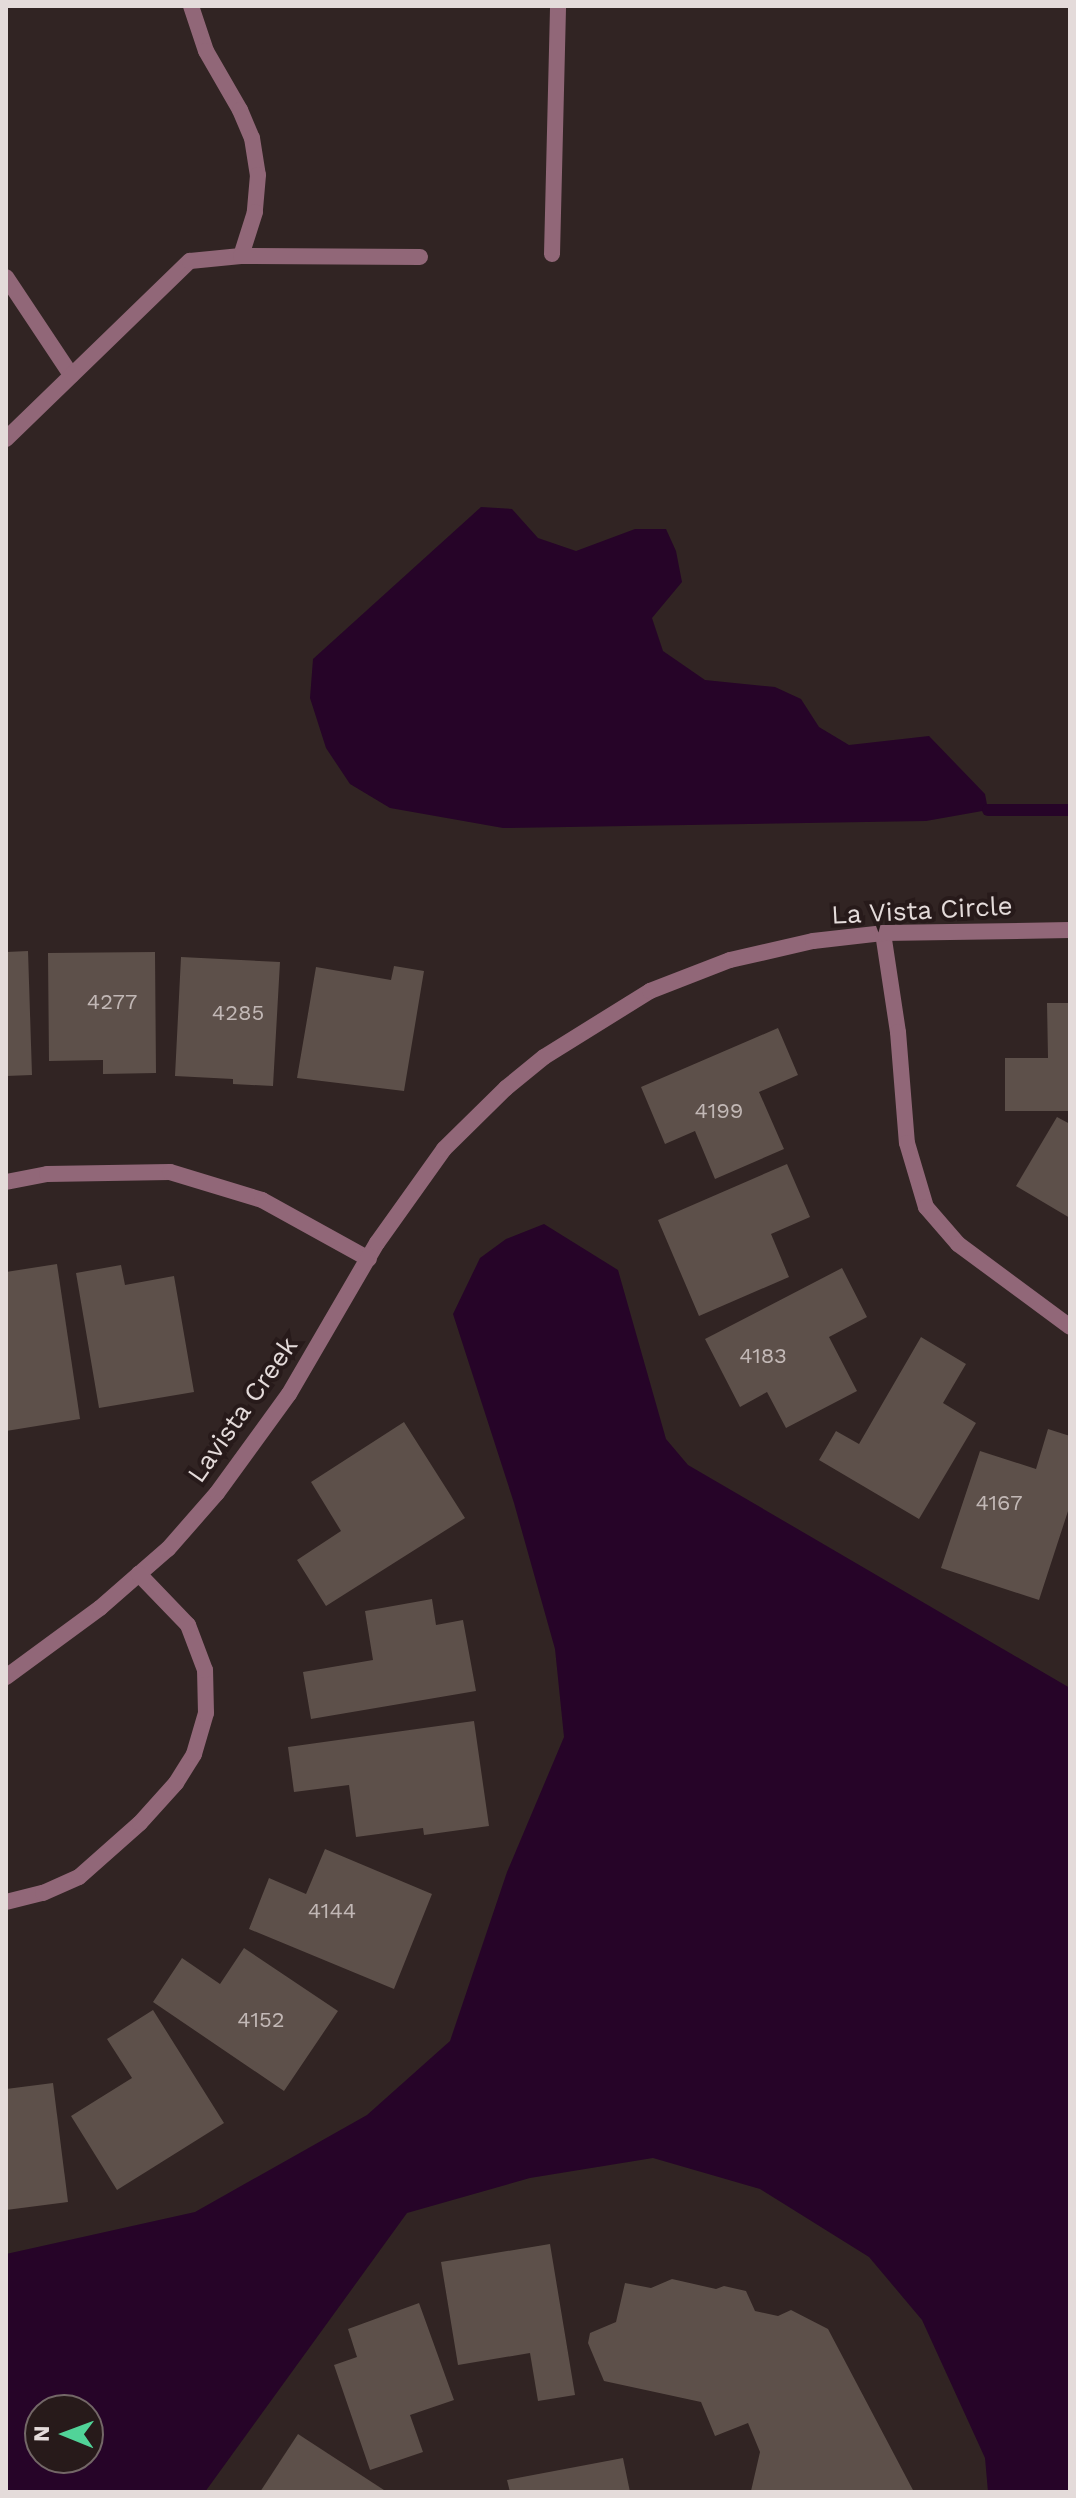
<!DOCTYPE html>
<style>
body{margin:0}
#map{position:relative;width:1076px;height:2498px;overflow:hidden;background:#312423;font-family:"Work Sans",sans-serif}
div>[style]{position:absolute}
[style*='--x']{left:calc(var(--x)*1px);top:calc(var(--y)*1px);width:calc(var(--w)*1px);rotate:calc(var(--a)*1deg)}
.water>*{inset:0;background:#260428}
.stream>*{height:12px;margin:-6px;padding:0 6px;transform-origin:6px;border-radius:6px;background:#260428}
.building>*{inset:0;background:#5d504a}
.street>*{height:16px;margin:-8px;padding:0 8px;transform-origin:8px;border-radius:8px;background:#916778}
span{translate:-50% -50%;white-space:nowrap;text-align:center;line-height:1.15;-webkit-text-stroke:8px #271a1a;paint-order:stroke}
.number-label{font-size:22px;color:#c2b8b6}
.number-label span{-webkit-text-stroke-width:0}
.street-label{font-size:26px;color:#e4dbda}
.frame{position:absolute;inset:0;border:8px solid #e4dbda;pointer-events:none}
.north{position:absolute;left:24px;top:2394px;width:80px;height:80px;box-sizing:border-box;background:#271a1a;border:2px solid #736767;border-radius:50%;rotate:271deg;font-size:22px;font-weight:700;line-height:32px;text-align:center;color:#e4dbda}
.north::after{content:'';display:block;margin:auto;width:28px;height:36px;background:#51d398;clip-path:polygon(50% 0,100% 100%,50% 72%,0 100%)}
</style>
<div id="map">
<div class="water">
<div style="clip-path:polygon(481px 507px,512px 509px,538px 538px,576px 551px,635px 529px,666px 529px,676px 551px,682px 582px,652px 618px,663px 651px,705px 680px,775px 687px,801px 699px,819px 727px,849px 745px,929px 736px,985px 794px,988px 810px,926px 821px,503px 828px,390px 808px,350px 784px,326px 748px,310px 698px,313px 659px)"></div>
<div style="clip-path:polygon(evenodd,544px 1224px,618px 1270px,666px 1439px,688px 1465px,1070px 1688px,1070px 2492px,988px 2492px,985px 2458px,922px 2320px,869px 2257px,760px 2189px,653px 2158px,530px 2178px,407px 2213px,205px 2492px,6px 2492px,6px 2254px,195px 2212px,367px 2115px,450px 2041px,507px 1872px,564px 1737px,555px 1649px,514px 1503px,453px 1314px,480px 1258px,506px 1239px,544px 1224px,40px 2410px,88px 2410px,88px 2458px,40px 2458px,40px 2410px)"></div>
</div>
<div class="stream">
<div style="--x:988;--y:810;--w:82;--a:0"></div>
</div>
<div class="building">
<div style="clip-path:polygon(28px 951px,32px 1075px,6px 1076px,6px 952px)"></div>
<div style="clip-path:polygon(155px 952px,156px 1073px,103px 1074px,103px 1060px,49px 1061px,48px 953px)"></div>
<div style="clip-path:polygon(181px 957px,280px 962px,273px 1086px,233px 1084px,233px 1079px,175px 1076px)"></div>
<div style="clip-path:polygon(394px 966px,424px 971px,404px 1091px,297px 1078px,316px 967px,391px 980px)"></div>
<div style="clip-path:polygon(1047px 1003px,1070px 1003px,1070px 1111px,1005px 1111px,1005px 1058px,1048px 1058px)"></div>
<div style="clip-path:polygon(778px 1028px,798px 1075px,759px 1092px,784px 1149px,715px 1179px,695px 1131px,665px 1144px,641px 1087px)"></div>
<div style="clip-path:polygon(1057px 1117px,1070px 1124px,1070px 1218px,1016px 1186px)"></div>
<div style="clip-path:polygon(787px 1164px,810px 1217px,771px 1234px,789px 1277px,699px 1316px,658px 1220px)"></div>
<div style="clip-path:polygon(57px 1264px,80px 1419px,6px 1431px,6px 1272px)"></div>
<div style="clip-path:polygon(121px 1265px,125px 1285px,174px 1276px,194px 1392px,99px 1408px,76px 1273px)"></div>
<div style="clip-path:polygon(842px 1268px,867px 1317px,829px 1337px,857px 1391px,786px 1428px,767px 1392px,740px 1407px,705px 1339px)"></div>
<div style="clip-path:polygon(921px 1337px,966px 1364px,943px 1403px,976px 1423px,919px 1519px,819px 1460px,836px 1431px,859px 1444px)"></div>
<div style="clip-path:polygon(404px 1422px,465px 1518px,326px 1606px,297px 1560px,341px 1531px,311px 1482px)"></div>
<div style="clip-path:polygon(1048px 1429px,1070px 1436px,1070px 1505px,1039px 1600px,941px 1568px,980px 1451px,1036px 1469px)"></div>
<div style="clip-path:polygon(432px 1599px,436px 1625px,463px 1620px,476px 1691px,311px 1719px,303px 1672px,373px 1660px,365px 1611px)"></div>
<div style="clip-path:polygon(474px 1721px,489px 1826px,424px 1835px,423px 1828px,356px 1837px,349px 1785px,294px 1792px,288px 1747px)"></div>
<div style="clip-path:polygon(325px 1849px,432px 1894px,394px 1989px,249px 1929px,269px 1878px,306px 1894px)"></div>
<div style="clip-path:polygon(244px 1948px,338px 2011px,284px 2091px,153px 2002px,182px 1958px,220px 1984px)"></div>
<div style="clip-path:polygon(153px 2010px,224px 2123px,117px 2190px,71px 2116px,132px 2078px,107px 2039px)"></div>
<div style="clip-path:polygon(53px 2083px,68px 2202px,6px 2210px,6px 2089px)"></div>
<div style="clip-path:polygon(550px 2244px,575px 2395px,538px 2401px,530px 2353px,458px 2365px,441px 2262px)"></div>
<div style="clip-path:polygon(672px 2279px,716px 2289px,724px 2286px,746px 2291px,755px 2311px,778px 2316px,791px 2310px,828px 2329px,914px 2492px,751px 2491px,760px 2452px,748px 2423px,715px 2436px,701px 2402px,604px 2381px,588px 2343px,590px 2333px,616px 2322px,625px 2283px,651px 2288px)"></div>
<div style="clip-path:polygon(419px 2303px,454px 2400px,410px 2415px,423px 2452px,370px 2470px,334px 2365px,357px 2357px,348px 2329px)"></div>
<div style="clip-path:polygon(298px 2434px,387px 2492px,260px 2492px)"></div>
<div style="clip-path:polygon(623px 2458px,630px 2492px,510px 2492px,507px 2480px)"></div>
</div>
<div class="street">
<div style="--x:191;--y:6;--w:47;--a:71.6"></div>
<div style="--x:206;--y:51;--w:68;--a:60"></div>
<div style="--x:240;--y:110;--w:30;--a:67"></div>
<div style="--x:252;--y:138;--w:37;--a:81"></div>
<div style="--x:258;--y:175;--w:37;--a:95"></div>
<div style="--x:255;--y:212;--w:46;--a:107.7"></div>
<div style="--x:552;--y:254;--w:248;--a:-88.6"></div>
<div style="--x:6;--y:277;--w:118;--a:56.4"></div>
<div style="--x:6;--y:439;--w:256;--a:-44.1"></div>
<div style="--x:190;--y:261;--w:51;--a:-5.6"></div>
<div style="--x:241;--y:256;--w:179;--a:0.3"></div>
<div style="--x:883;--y:933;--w:100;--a:81.4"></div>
<div style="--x:898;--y:1032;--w:111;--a:85.4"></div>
<div style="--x:907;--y:1143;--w:67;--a:73.5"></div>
<div style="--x:926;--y:1207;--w:49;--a:49.1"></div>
<div style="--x:958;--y:1244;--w:139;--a:36.5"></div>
<div style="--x:6;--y:1182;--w:42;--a:-11"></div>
<div style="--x:47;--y:1174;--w:123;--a:-0.9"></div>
<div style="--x:170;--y:1172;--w:96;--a:16.9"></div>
<div style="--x:262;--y:1200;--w:122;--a:28.9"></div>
<div style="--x:6;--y:1677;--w:117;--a:-36.3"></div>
<div style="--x:100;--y:1608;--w:52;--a:-41.1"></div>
<div style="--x:139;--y:1574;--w:38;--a:-41"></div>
<div style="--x:168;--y:1549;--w:74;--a:-48.8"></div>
<div style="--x:217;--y:1493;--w:122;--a:-54"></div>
<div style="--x:289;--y:1394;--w:175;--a:-59.8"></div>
<div style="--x:377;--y:1243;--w:115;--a:-54.5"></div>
<div style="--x:444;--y:1149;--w:87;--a:-44.5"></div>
<div style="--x:506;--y:1088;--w:49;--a:-39.2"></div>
<div style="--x:544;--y:1057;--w:125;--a:-31.9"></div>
<div style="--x:650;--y:991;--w:86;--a:-21.2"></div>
<div style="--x:730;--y:960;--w:85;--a:-12.9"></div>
<div style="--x:813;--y:941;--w:70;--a:-6.5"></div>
<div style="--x:883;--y:933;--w:187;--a:-0.9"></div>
<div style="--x:6;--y:1902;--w:38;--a:-14"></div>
<div style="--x:43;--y:1893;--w:39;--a:-24"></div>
<div style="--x:79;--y:1877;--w:81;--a:-41.5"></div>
<div style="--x:140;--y:1823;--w:54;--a:-48"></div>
<div style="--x:176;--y:1783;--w:34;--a:-58"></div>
<div style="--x:194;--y:1754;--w:43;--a:-73.7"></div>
<div style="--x:206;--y:1713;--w:43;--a:-91.3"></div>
<div style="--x:205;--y:1670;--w:48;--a:-110.7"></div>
<div style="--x:188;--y:1625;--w:71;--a:-133.9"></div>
</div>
<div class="number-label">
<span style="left:112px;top:1002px">4277</span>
<span style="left:238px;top:1013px">4285</span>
<span style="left:719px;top:1111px">4199</span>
<span style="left:763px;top:1356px">4183</span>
<span style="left:999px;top:1503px">4167</span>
<span style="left:332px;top:1911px">4144</span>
<span style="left:261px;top:2020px">4152</span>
</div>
<div class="street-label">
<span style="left:922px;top:911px;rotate:-3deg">La Vista Circle</span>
<span style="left:243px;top:1410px;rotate:-55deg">Lavista Creek</span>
</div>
<div class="frame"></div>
<div class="north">N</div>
</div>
